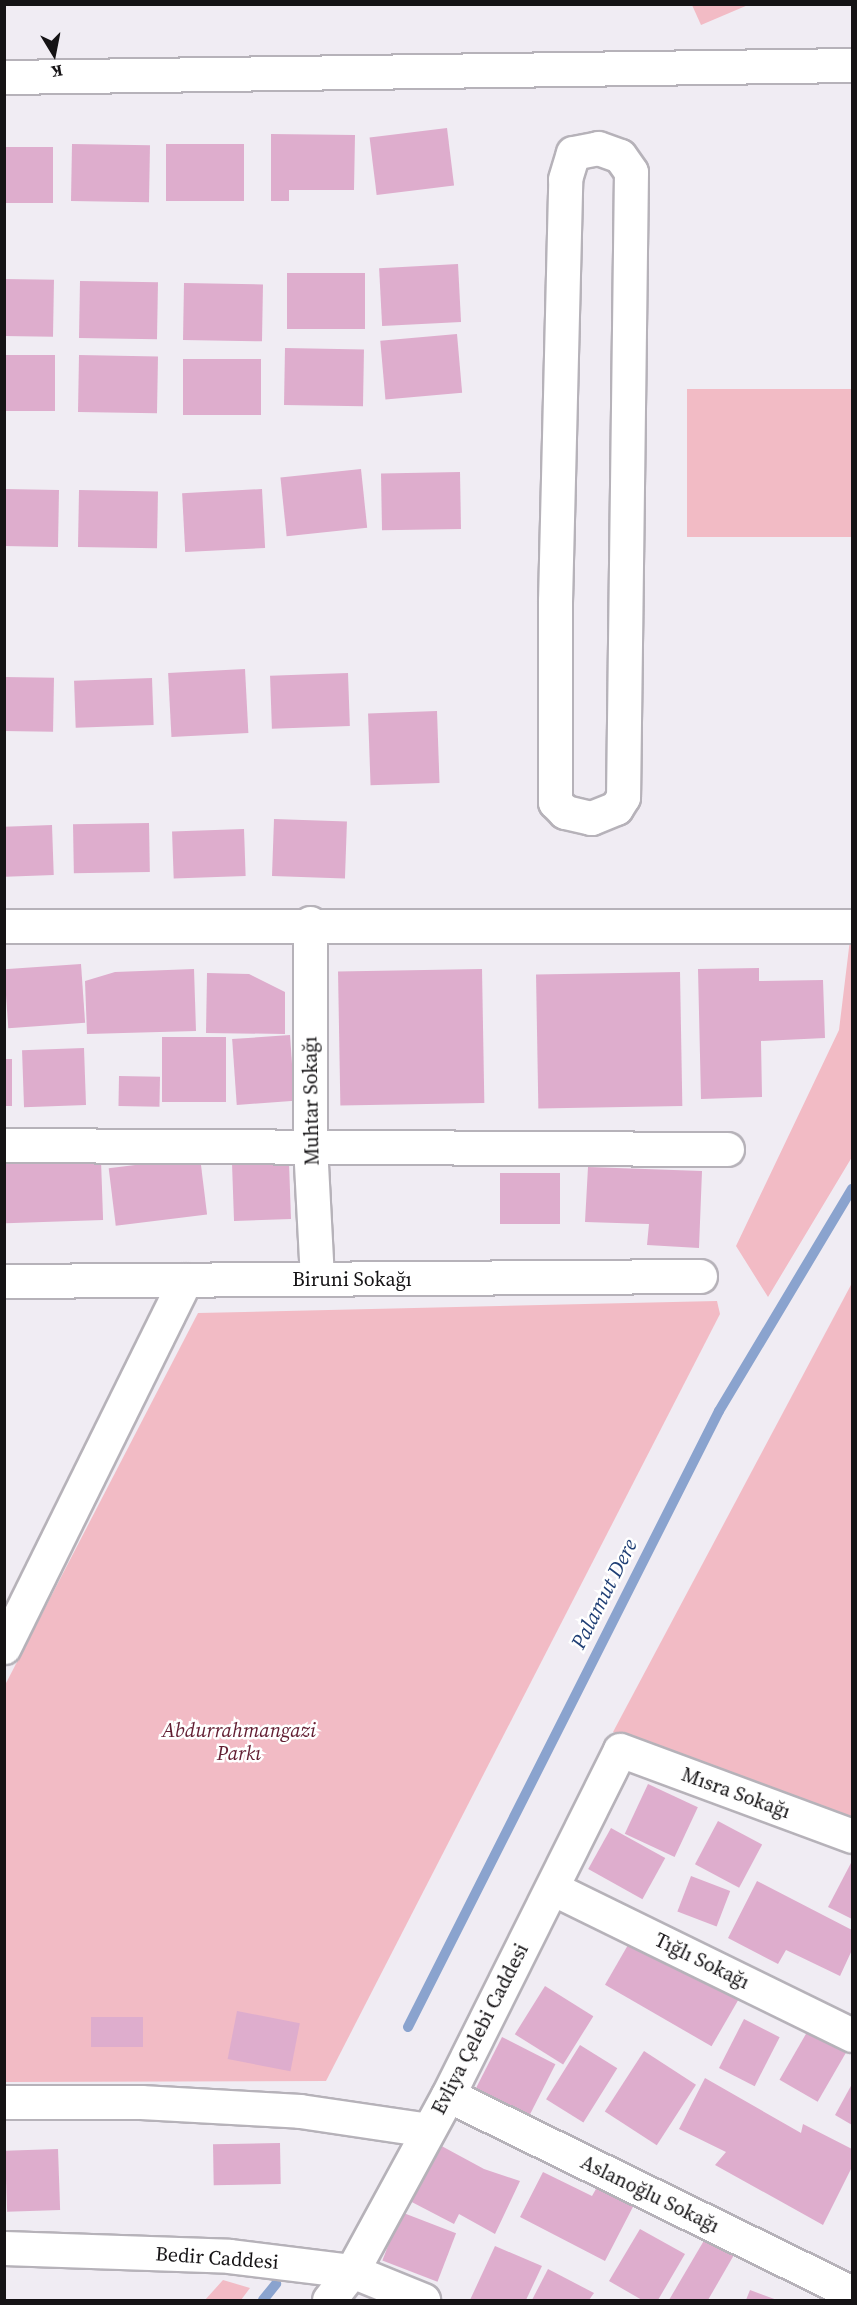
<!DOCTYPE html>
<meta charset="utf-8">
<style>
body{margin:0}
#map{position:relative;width:857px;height:2305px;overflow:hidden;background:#f0ecf3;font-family:"Source Serif 4",serif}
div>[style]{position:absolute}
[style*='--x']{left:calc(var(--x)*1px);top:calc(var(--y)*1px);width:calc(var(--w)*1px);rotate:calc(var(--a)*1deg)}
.green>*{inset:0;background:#f2bbc5;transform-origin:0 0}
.stream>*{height:10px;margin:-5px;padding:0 5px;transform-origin:5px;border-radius:5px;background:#8aa3ce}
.building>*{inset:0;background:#deadcd;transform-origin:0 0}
.roads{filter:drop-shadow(2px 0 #b6b2b9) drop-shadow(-2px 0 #b6b2b9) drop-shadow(0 2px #b6b2b9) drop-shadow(0 -2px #b6b2b9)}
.minor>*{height:33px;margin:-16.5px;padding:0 16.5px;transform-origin:16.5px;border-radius:16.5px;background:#fff}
span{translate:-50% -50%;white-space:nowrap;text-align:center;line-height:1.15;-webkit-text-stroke:5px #fff;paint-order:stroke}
.street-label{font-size:20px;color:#151315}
.park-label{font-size:20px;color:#611d31;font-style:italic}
.water-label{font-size:21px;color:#203f75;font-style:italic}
.frame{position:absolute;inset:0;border:6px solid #151315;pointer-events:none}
.north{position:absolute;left:24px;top:24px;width:60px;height:60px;-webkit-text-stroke:4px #fff;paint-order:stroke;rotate:170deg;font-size:16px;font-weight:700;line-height:24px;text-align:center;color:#151315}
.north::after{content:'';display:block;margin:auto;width:21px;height:27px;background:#151315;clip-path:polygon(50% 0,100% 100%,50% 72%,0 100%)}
</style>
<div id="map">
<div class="green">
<div style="clip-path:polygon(692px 5px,748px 5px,701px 25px)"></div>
<div style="left:852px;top:389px;width:148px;height:165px;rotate:90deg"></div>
<div style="clip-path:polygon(852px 923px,852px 1157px,768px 1297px,736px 1246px,839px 1030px)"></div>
<div style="clip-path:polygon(852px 1283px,852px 1843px,613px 1732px)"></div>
<div style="clip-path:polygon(717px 1301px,720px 1314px,326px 2081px,5px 2082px,4px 1687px,198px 1313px)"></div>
<div style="clip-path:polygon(223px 2280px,250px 2288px,241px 2300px,205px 2300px)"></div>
</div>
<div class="stream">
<div style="--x:408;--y:2027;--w:690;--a:-63.21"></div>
<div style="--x:719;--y:1411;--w:259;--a:-59.1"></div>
<div style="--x:263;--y:2300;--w:21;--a:-51"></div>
</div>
<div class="building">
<div style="left:447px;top:128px;width:58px;height:78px;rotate:83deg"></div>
<div style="clip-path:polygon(271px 134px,355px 135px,354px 190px,289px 190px,289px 201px,271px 201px)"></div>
<div style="left:72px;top:144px;width:78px;height:57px;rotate:1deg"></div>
<div style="left:166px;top:144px;width:78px;height:57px"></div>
<div style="left:4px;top:147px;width:49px;height:56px"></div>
<div style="left:458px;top:264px;width:58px;height:79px;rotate:87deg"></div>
<div style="left:287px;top:273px;width:78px;height:56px"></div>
<div style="left:4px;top:279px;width:50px;height:57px;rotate:1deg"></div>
<div style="left:80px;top:281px;width:78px;height:57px;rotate:1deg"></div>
<div style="left:184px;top:283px;width:79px;height:57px;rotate:1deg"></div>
<div style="left:457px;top:334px;width:59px;height:77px;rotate:85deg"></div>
<div style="left:285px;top:348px;width:79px;height:57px;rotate:1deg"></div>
<div style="left:4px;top:355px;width:51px;height:56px"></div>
<div style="left:79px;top:355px;width:79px;height:57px;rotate:1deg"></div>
<div style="left:183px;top:359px;width:78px;height:56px"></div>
<div style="left:361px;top:469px;width:59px;height:81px;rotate:84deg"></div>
<div style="left:460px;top:472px;width:57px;height:79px;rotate:89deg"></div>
<div style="left:4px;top:489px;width:55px;height:57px;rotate:1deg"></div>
<div style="left:262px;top:489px;width:59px;height:80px;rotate:87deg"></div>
<div style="left:79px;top:490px;width:79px;height:57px;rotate:1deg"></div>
<div style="left:245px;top:669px;width:64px;height:77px;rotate:87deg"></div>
<div style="left:348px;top:673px;width:53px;height:78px;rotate:88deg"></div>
<div style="left:4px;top:677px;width:50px;height:54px;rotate:1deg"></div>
<div style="left:152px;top:678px;width:47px;height:78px;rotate:88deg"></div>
<div style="left:437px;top:711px;width:72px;height:69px;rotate:88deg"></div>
<div style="left:274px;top:819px;width:73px;height:57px;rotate:2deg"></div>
<div style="left:149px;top:823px;width:49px;height:76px;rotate:89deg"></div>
<div style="left:52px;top:825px;width:50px;height:48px;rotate:88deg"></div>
<div style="left:244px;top:829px;width:47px;height:72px;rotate:88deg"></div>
<div style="left:81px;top:964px;width:59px;height:77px;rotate:86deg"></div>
<div style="clip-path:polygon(759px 968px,759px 981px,823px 980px,825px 1038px,761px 1041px,762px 1097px,701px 1099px,698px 969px)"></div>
<div style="clip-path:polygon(194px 969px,196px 1031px,87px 1034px,85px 981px,115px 972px)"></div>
<div style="left:482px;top:969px;width:134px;height:144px;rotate:89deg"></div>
<div style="left:680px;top:972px;width:134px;height:144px;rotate:89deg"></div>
<div style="clip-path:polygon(207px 973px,249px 974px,285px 992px,285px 1034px,206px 1033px)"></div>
<div style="left:290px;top:1035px;width:66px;height:58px;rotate:86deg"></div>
<div style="left:162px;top:1037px;width:64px;height:65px"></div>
<div style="left:84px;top:1048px;width:57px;height:62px;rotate:88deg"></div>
<div style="left:4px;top:1059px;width:8px;height:47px"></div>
<div style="left:119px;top:1076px;width:41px;height:30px;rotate:1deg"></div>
<div style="left:200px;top:1157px;width:58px;height:92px;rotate:83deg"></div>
<div style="left:101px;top:1160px;width:60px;height:97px;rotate:88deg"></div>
<div style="left:289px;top:1162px;width:57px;height:57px;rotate:88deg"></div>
<div style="clip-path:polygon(588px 1167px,702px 1171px,699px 1248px,647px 1245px,649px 1224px,585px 1222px)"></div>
<div style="left:500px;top:1173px;width:60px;height:51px"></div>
<div style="left:648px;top:1784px;width:55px;height:55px;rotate:25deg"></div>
<div style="left:718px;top:1821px;width:50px;height:49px;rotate:28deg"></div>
<div style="left:611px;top:1828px;width:62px;height:47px;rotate:29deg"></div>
<div style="clip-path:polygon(852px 1861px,852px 1919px,828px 1907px)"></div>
<div style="left:691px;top:1876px;width:42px;height:38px;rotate:21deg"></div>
<div style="clip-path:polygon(757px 1881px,852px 1930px,852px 1950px,840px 1976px,786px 1950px,778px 1964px,728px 1938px)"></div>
<div style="left:632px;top:1938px;width:123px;height:54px;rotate:30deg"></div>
<div style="left:545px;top:1986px;width:57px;height:57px;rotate:32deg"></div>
<div style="left:237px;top:2011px;width:64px;height:49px;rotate:11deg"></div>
<div style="left:91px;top:2017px;width:52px;height:30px"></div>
<div style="left:744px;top:2019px;width:40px;height:55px;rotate:27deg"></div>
<div style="left:814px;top:2020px;width:44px;height:69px;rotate:30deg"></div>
<div style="left:502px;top:2037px;width:60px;height:58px;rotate:27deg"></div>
<div style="left:580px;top:2045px;width:44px;height:64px;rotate:32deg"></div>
<div style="left:644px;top:2051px;width:62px;height:72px;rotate:33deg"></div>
<div style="clip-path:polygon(705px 2078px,801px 2133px,803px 2124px,852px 2149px,852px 2167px,823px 2225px,715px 2165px,726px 2152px,679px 2129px)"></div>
<div style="clip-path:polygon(852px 2084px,852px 2125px,835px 2115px)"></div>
<div style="left:280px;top:2143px;width:41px;height:67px;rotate:89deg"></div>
<div style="clip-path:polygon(436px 2143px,484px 2169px,520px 2181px,495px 2234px,459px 2214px,454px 2224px,406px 2199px)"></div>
<div style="left:58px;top:2149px;width:61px;height:53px;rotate:88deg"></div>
<div style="clip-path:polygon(543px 2172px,592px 2196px,600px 2182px,636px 2201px,605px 2261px,520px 2217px)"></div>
<div style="left:401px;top:2212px;width:59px;height:52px;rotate:21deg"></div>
<div style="clip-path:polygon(640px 2229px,685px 2254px,658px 2300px,642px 2300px,609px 2281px)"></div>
<div style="clip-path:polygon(709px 2232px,738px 2248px,708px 2300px,669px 2300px)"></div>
<div style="clip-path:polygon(495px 2246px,542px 2266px,526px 2300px,470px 2300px)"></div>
<div style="clip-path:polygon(548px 2269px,594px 2293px,589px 2300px,532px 2300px)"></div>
<div style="clip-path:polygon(750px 2290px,777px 2300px,746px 2300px)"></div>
</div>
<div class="roads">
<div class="minor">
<div style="--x:4;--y:77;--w:848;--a:-0.81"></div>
<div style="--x:598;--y:148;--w:23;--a:20"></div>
<div style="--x:620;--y:156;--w:19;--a:55"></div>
<div style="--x:631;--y:172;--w:625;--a:90.73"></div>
<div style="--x:623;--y:797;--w:13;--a:122"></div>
<div style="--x:616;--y:808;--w:27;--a:158"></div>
<div style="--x:591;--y:818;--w:27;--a:-167"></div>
<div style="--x:565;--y:812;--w:14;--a:-135"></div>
<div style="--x:555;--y:802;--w:201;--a:-90"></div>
<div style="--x:555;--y:601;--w:422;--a:-88.6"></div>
<div style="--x:565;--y:179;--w:27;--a:-73"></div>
<div style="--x:573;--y:153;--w:25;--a:-11"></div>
<div style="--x:310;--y:923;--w:222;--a:90"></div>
<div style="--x:310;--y:1145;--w:134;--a:87"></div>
<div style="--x:4;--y:926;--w:848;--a:0"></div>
<div style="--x:4;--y:1145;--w:723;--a:0.32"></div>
<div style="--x:4;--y:1281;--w:696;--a:-0.41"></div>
<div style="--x:4;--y:1647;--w:409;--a:-63.7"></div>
<div style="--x:552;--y:1888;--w:334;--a:26.1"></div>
<div style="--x:448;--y:2095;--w:450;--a:26.1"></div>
<div style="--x:4;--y:2102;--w:137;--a:0"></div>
<div style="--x:141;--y:2102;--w:159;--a:3.2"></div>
<div style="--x:300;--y:2111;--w:129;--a:8.4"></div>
<div style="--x:4;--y:2248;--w:225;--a:2"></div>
<div style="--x:229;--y:2256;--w:124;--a:7"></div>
<div style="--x:352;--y:2271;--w:77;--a:22.2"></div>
<div style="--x:329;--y:2300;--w:37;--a:-52"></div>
<div style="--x:352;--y:2271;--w:200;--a:-61.4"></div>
<div style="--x:448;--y:2095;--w:385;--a:-63.5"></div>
<div style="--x:620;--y:1750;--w:247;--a:20.3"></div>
</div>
</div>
<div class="street-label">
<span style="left:311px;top:1101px;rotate:-91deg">Muhtar Sokağı</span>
<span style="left:352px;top:1279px">Biruni Sokağı</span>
<span style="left:736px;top:1793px;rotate:20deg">Mısra Sokağı</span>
<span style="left:702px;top:1961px;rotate:26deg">Tığlı Sokağı</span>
<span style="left:480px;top:2029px;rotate:-63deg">Evliya Çelebi Caddesi</span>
<span style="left:650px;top:2194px;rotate:26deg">Aslanoğlu Sokağı</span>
<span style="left:217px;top:2258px;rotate:4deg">Bedir Caddesi</span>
</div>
<div class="park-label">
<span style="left:239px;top:1742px">Abdurrahmangazi<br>Parkı</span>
</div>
<div class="water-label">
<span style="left:604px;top:1594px;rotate:-63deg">Palamut Dere</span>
</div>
<div class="frame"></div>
<div class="north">K</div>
</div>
